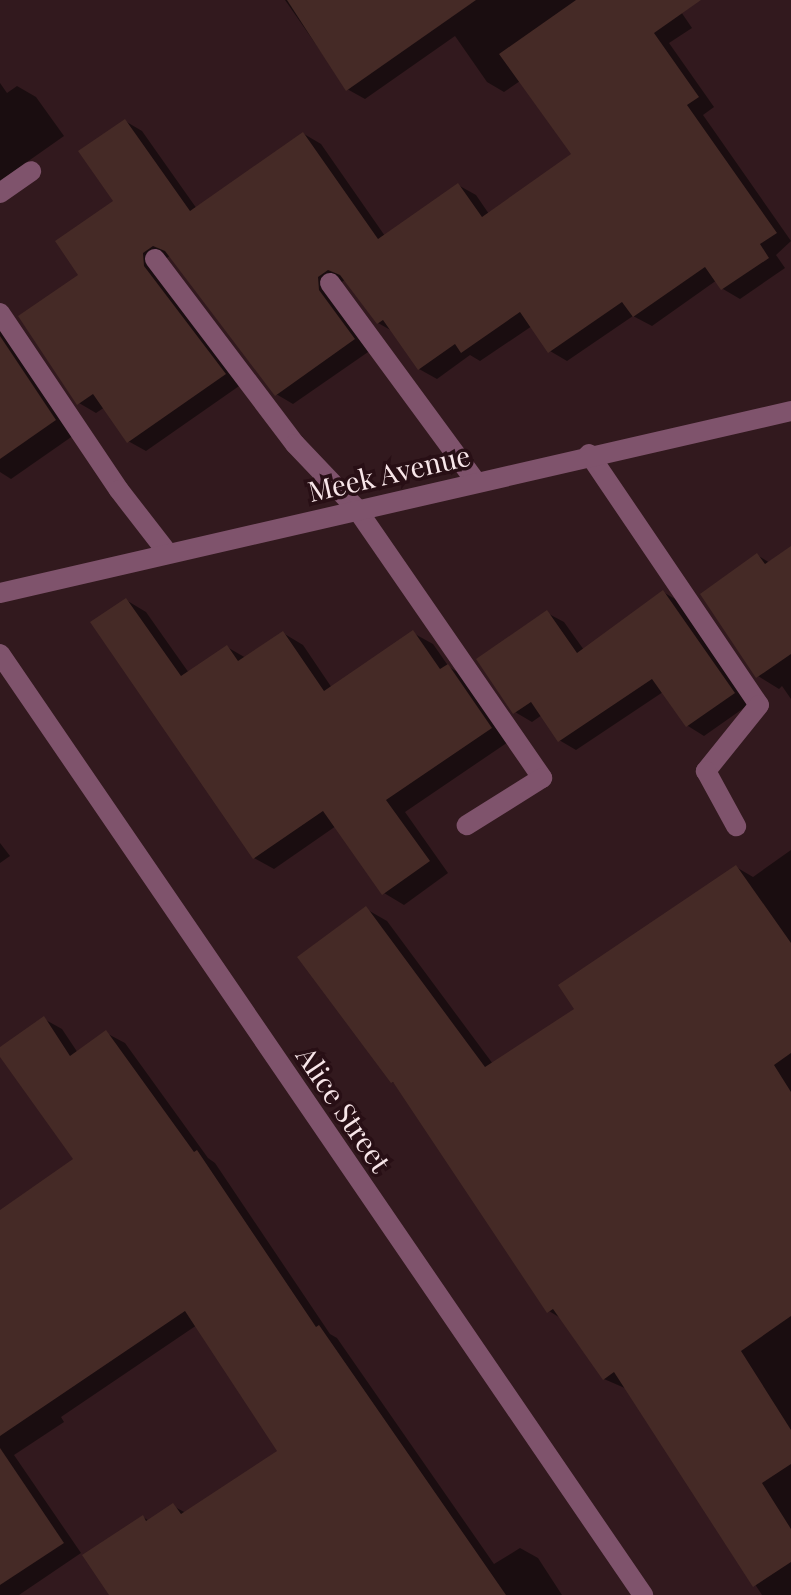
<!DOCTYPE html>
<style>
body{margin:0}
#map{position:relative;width:791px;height:1595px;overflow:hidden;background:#32191e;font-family:"Playfair Display",serif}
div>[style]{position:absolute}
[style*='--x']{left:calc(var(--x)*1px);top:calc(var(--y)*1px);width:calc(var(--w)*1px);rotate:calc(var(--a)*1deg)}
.shadow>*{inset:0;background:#0007}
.building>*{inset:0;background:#452a26}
.minor>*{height:20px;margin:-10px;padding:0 10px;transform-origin:10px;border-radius:10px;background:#7f536c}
span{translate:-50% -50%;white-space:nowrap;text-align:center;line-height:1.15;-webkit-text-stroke:7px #280f15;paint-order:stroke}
.street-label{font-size:28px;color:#f8e6e9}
</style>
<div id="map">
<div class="shadow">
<div style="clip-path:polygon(285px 0,673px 0,692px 28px,669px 43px,714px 107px,703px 115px,791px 241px,776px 255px,785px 268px,740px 299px,723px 289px,717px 280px,652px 326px,633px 316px,567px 361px,550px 351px,532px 326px,480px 361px,470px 355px,437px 379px,419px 369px,394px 332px,378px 323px,346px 279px,335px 287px,371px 350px,293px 404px,276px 394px,171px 255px,160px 263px,242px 384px,146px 451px,128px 441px,105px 407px,96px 413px,79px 403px,81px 275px,116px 201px,125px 121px,142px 131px,197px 209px,304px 134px,321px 144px,385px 236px,458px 185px,476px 195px,489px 214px,573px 155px,520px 81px,504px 92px,487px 82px,455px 36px,365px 99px,347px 89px)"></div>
<div style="clip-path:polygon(0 83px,7px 93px,17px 86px,36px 97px,64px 136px,0 181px)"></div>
<div style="clip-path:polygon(0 311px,77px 433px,11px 479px,0 472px)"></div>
<div style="clip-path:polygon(791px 548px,791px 699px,782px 686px,779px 689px,758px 676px,757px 555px,770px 563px)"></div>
<div style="clip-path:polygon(663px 592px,680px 602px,751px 703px,704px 736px,688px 726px,663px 692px,576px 750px,559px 740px,542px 715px,532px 722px,515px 712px,547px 613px,564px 622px,584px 650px)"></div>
<div style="clip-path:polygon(126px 600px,146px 612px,189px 673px,227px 647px,246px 658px,283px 633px,303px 645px,332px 688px,413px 633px,433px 644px,449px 667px,468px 678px,511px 740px,405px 812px,448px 873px,404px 905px,384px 893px,336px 826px,274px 869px,254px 858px)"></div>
<div style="clip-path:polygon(0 843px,10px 856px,0 863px)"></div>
<div style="clip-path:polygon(791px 850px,791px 1595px,762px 1595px,627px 1389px,604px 1379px,562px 1319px,549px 1311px,398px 1085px,392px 1082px,366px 909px,387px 921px,493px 1064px,577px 1010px,736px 867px,753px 877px)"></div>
<div style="clip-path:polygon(44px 1019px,62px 1029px,78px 1053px,106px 1033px,125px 1043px,208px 1158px,215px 1163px,330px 1334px,337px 1338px,494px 1564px,520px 1548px,538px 1558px,562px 1595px,111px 1595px,143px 1517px,149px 1521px,173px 1506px,186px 1513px,279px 1451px,197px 1325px,61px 1417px,64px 1422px,14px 1455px,81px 1553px,19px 1595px,0 1595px,0 1213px,75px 1160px,0 1054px,0 1049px)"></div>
</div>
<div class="building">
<div style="clip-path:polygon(287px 0,476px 0,346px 91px)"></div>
<div style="clip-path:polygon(576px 0,701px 0,654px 33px,699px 97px,687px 105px,777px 233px,760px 244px,769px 258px,721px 290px,705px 267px,633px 317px,622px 302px,548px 353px,520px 312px,461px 353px,455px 344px,418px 370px,383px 320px,377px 324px,340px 275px,328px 270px,318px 277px,319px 290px,355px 339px,275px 396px,165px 251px,153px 246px,143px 253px,144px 266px,226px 374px,127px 443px,93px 394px,77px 405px,18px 316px,78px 275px,55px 241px,113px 201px,78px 151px,125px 119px,190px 211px,303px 132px,378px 239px,458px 183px,482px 217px,571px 154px,499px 54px)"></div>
<div style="clip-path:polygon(0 336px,56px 420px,0 459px)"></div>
<div style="clip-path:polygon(791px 546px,791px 654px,756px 678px,700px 594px,757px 553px,765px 564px)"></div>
<div style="clip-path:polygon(663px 590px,735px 693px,686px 727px,652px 679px,558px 742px,531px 702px,513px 714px,476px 659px,547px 610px,577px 653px)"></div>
<div style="clip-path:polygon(126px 598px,181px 676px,227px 645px,238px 661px,283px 631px,324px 691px,413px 630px,440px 669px,448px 664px,492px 728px,386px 800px,430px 861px,382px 895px,323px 811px,253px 859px,90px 622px)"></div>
<div style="clip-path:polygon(736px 865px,791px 943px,791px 1053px,774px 1065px,791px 1092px,791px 1316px,741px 1351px,791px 1430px,791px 1464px,762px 1483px,791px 1529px,791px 1562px,753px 1587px,614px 1372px,603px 1380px,553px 1309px,547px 1313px,393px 1082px,391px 1083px,297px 957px,366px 906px,485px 1067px,574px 1009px,558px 985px)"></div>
<div style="clip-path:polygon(44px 1016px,70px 1056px,106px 1030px,194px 1152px,197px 1150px,316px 1327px,319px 1325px,506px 1595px,109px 1595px,82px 1555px,143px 1515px,146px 1521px,173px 1503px,181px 1514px,277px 1451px,185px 1311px,0 1436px,0 1210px,73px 1159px,0 1057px,0 1047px)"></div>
<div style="clip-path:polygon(0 1448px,64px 1543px,0 1585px)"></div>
</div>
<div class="minor">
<div style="--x:0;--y:193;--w:38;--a:-35"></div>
<div style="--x:155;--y:259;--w:232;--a:52.9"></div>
<div style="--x:295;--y:444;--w:88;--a:46.4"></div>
<div style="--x:356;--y:508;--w:328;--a:55.4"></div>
<div style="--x:542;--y:778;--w:89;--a:147.9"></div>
<div style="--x:330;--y:283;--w:247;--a:53.7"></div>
<div style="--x:0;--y:313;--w:213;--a:56.1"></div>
<div style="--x:119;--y:490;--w:78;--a:52.3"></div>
<div style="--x:589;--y:454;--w:303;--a:55.9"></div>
<div style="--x:759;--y:705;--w:85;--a:128.8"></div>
<div style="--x:706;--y:771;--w:63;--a:61.4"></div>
<div style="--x:0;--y:593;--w:812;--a:-12.96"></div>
<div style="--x:0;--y:654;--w:1140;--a:55.65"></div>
</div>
<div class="street-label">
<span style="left:389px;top:473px;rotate:-13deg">Meek Avenue</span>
<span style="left:344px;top:1109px;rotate:56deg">Alice Street</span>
</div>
</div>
